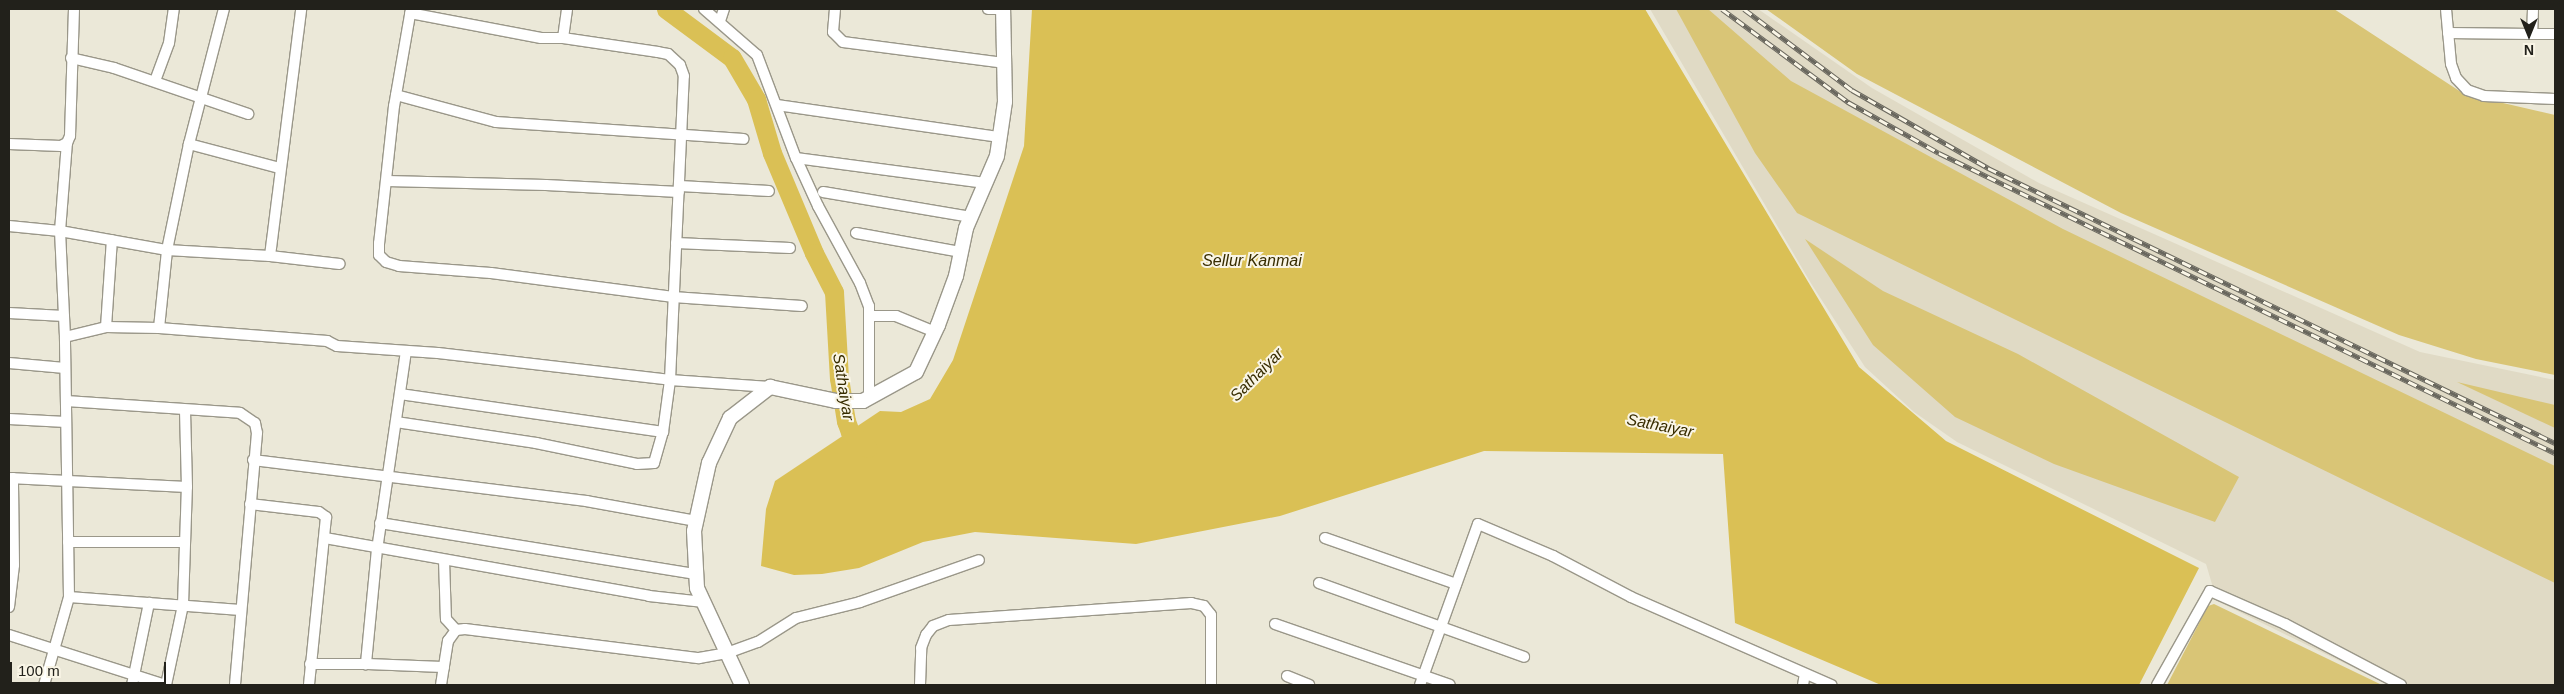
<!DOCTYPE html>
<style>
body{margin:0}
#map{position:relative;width:2564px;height:694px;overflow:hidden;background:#ebe8d8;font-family:Arial,sans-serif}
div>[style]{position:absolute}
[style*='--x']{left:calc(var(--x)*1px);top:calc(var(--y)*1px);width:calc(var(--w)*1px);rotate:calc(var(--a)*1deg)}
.built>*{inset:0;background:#e0dac5}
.green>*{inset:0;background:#d9c576}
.water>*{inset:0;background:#dac055}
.river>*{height:19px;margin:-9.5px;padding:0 9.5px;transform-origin:9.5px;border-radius:9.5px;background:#dac055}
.roads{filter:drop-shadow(1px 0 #9a9789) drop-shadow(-1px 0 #9a9789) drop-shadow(0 1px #9a9789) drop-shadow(0 -1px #9a9789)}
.minor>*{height:10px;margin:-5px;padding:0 5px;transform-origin:5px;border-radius:5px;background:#fff}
.secondary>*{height:14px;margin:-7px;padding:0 7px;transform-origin:7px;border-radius:7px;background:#fff}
.rail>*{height:5px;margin-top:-2.5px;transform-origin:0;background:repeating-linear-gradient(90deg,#f9f5e6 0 9px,#69675e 0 18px);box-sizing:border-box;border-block:1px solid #69675e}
span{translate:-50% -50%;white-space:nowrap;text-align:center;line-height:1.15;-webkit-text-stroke:4px #f9f5e6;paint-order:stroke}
.water-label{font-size:16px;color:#382d00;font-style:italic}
.frame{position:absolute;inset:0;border:10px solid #22211b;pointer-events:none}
.north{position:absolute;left:2504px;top:10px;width:50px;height:50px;-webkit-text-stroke:4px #f9f5e6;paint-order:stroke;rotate:180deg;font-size:14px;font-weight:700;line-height:20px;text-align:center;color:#22211b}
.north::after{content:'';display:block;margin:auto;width:18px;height:22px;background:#22211b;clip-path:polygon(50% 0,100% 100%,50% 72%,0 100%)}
.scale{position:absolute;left:10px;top:662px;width:156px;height:22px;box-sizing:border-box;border:2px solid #22211b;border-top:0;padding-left:6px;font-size:15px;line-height:18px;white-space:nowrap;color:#22211b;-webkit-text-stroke:4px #f9f5e6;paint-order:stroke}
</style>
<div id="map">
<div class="built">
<div style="clip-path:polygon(1650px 9px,1758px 9px,1872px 88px,2039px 183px,2420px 352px,2555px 380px,2555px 685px,2389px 685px,2217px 601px,2206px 564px,1957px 442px,1914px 412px,1865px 367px,1812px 285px)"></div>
</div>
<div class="green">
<div style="clip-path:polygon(1676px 9px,1708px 9px,1791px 81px,2063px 229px,2555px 466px,2555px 583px,1797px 213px,1755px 153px)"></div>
<div style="clip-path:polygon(1766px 9px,2334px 9px,2464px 94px,2555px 115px,2555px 375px,2476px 359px,2399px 335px,2121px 213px,1857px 74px)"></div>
<div style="clip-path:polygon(1805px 239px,1883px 291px,2018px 354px,2239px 477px,2215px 522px,2054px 464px,1955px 417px,1873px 345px)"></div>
<div style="clip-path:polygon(2457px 382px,2555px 405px,2555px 428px)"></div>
<div style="clip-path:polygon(2214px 604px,2382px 685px,2167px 685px,2208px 606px)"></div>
</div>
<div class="water">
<div style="clip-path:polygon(1032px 9px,1645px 9px,1859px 367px,1946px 441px,2199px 568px,2139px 685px,1881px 685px,1735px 623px,1723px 454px,1484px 451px,1280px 516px,1136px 544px,975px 532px,923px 542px,859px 568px,822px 574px,794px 575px,761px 566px,766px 509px,775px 481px,880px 411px,901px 412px,930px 399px,953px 360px,1024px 146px)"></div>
</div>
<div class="river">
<div style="--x:666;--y:9;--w:82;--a:36.6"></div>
<div style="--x:732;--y:58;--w:48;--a:59.7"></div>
<div style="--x:756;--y:99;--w:56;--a:73.5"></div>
<div style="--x:772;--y:153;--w:108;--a:67.2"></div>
<div style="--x:814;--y:253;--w:44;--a:62.9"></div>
<div style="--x:834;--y:292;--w:86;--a:86.7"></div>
<div style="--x:839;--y:378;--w:44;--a:80.8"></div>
<div style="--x:846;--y:421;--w:12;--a:70"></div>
<div style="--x:850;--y:432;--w:24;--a:42"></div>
</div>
<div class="roads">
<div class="minor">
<div style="--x:411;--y:9;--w:98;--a:99.9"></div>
<div style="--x:394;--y:106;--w:138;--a:96.2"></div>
<div style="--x:379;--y:243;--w:12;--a:90"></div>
<div style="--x:379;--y:255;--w:10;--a:45"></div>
<div style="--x:386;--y:262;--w:14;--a:17"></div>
<div style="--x:399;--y:266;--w:92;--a:4.4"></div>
<div style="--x:491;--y:273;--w:184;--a:7.5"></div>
<div style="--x:673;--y:297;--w:129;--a:4"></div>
<div style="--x:704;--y:9;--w:70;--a:41"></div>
<div style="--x:757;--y:55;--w:110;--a:69.3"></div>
<div style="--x:796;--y:158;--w:191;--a:7.5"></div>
<div style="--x:835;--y:9;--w:23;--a:95"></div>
<div style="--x:833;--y:32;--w:14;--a:45"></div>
<div style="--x:843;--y:42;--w:162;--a:7.4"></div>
<div style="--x:988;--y:9;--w:15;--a:0"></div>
<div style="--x:2446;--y:9;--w:55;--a:84.8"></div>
<div style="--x:2451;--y:64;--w:15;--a:70"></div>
<div style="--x:2456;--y:78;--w:16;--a:47"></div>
<div style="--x:2467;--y:90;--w:18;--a:19"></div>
<div style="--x:2484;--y:96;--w:71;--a:2.4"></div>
<div style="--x:2533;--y:9;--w:25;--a:92"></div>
<div style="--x:2532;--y:34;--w:23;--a:0"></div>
<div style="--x:720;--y:21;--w:13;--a:-72"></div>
<div style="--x:2448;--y:33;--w:84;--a:0.7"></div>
<div style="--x:563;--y:38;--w:29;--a:-82"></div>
<div style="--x:71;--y:58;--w:44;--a:13.1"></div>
<div style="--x:114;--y:68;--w:142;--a:18.9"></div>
<div style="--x:155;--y:81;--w:40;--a:-69.8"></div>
<div style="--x:169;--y:43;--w:34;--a:-82"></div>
<div style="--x:396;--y:95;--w:104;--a:15.1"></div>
<div style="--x:496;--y:122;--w:248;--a:3.9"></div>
<div style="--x:777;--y:105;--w:225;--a:8.2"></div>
<div style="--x:9;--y:144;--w:52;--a:2.2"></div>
<div style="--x:61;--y:146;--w:7;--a:-27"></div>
<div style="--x:67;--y:143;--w:8;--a:-67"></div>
<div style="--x:70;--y:136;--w:127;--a:-88.2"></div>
<div style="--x:189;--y:144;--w:93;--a:14.9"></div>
<div style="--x:796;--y:158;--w:53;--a:65.4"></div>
<div style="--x:818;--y:206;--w:88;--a:61.4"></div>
<div style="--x:860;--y:283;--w:25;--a:69"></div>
<div style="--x:869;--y:306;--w:91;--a:90"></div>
<div style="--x:387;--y:181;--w:159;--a:1.4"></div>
<div style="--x:546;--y:185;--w:133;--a:3"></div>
<div style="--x:680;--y:186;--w:89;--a:3.2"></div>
<div style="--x:823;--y:192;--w:150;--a:9.6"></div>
<div style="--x:9;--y:226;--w:51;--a:5.6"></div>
<div style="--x:60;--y:231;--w:109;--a:10.1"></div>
<div style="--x:167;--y:250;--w:103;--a:3.3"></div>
<div style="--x:270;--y:256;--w:70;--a:6.5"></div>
<div style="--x:856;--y:233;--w:107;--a:10.3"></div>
<div style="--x:676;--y:243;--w:114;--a:2.5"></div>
<div style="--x:270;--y:256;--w:249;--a:-82.8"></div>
<div style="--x:9;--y:313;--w:55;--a:3.1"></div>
<div style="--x:869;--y:316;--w:27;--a:0"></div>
<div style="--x:896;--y:316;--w:42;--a:22.3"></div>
<div style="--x:106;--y:327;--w:87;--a:-86.1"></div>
<div style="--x:159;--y:328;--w:78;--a:-84.1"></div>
<div style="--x:167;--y:250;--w:108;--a:-78.3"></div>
<div style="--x:189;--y:144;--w:139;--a:-75.5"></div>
<div style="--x:65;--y:337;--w:42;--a:-13.7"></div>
<div style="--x:106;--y:327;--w:53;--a:1.1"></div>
<div style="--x:159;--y:328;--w:169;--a:4.4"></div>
<div style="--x:327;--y:341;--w:11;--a:27"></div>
<div style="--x:337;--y:346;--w:101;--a:4"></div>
<div style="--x:438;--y:353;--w:234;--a:6.6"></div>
<div style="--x:670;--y:380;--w:100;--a:4"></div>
<div style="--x:406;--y:351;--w:200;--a:98.3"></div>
<div style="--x:377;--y:549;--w:116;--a:95.5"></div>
<div style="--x:366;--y:664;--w:78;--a:2.2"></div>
<div style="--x:9;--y:363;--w:56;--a:5.1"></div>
<div style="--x:400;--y:394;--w:266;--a:8.2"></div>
<div style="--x:66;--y:401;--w:174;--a:3.9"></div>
<div style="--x:240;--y:413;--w:18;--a:34"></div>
<div style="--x:255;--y:423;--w:10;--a:79"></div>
<div style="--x:257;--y:433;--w:253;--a:95"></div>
<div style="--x:9;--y:419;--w:57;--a:3"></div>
<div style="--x:396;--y:422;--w:142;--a:8.5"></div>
<div style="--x:536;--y:443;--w:103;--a:11.7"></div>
<div style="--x:637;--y:464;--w:17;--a:-3"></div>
<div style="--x:654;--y:463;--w:32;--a:-74"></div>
<div style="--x:663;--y:432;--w:52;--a:-82.3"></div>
<div style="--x:670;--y:380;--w:304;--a:-87.4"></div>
<div style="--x:684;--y:76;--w:12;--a:-110"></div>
<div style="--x:680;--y:65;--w:16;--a:-137"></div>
<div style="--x:668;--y:54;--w:10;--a:-169"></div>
<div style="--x:658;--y:52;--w:96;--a:-171.6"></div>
<div style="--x:563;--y:38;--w:22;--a:180"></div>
<div style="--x:541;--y:38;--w:133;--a:-169.2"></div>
<div style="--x:253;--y:460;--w:336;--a:7"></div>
<div style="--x:586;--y:501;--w:112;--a:10.3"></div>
<div style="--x:9;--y:478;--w:178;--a:2.9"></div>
<div style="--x:250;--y:504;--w:69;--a:6.6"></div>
<div style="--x:319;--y:512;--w:9;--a:36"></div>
<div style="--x:326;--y:517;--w:169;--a:95.8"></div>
<div style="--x:380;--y:523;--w:320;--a:9.2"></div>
<div style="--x:325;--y:538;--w:329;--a:10.1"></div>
<div style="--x:649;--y:596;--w:55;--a:6.2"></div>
<div style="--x:1325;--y:538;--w:139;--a:19.3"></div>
<div style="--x:68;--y:542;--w:117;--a:0"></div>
<div style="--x:444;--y:560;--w:59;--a:88.1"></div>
<div style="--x:446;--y:619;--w:15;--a:48"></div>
<div style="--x:1319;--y:583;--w:218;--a:19.8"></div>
<div style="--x:69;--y:597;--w:172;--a:4.3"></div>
<div style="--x:9;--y:607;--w:42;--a:-83.2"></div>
<div style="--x:14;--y:565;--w:87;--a:-90.7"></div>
<div style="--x:1275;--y:624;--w:185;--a:19.2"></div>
<div style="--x:9;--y:635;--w:165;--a:17.7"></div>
<div style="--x:310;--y:664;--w:56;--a:0"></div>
<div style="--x:1287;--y:676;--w:24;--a:22"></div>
<div style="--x:44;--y:685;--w:91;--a:-74.1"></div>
<div style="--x:69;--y:597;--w:260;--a:-90.9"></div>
<div style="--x:65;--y:337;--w:106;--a:-92.7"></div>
<div style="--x:60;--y:231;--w:88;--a:-85.5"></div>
<div style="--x:132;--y:685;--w:84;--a:-78.3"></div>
<div style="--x:166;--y:685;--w:82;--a:-78"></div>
<div style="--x:183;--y:605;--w:118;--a:-88.1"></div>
<div style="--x:187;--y:487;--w:77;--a:-91.5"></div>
<div style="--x:441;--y:685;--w:45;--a:-81"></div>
<div style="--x:448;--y:641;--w:14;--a:-54"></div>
<div style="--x:456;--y:630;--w:9;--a:-6"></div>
<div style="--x:465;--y:629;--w:236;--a:7.1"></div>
<div style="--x:699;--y:658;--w:28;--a:-10"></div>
<div style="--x:727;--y:653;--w:33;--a:-20"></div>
<div style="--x:758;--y:642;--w:45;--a:-32.3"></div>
<div style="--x:796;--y:618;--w:66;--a:-14"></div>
<div style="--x:860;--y:602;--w:126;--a:-19.4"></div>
<div style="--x:920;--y:685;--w:37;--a:-88"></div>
<div style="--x:921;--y:648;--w:14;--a:-69"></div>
<div style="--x:926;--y:635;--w:11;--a:-52"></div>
<div style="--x:933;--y:626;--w:17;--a:-21"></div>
<div style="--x:949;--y:620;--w:243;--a:-4"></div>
<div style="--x:1191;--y:603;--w:13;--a:13"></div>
<div style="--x:1204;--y:606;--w:11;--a:52"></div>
<div style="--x:1211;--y:615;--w:70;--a:90"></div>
<div style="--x:1420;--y:685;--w:171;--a:-70.2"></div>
<div style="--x:1478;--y:524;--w:82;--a:23.1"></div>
<div style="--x:1553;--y:556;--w:88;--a:27.7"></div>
<div style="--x:1631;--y:597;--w:219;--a:23.7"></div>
<div style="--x:1803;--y:685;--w:11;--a:-80"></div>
<div style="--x:2157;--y:685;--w:108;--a:-60.6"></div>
<div style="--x:2210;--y:591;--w:82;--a:23.7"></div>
<div style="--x:2285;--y:624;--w:131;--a:27.7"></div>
</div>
<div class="secondary">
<div style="--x:742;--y:685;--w:107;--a:-114.9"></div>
<div style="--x:697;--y:588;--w:57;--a:-93"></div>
<div style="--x:694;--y:531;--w:70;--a:-77.6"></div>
<div style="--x:709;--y:463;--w:50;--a:-65"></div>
<div style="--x:730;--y:418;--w:51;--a:-37.8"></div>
<div style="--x:770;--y:387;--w:67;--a:12"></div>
<div style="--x:836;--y:401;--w:27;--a:0"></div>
<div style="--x:863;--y:401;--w:60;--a:-28.7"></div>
<div style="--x:916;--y:372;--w:52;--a:-64.9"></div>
<div style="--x:938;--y:325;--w:52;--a:-69.8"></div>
<div style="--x:956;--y:276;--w:49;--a:-78.2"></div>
<div style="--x:966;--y:228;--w:78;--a:-66.7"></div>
<div style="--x:997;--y:156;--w:55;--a:-81.6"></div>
<div style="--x:1005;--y:102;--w:93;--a:-91.2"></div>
</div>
</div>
<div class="rail">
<div style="--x:1722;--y:9;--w:157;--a:36.4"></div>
<div style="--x:1848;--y:102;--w:104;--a:29.3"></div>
<div style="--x:1939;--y:153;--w:685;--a:25.97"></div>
<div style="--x:1744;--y:9;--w:135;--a:36.9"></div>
<div style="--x:1852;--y:90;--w:157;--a:29.8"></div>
<div style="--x:1988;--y:168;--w:630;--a:25.87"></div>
</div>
<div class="water-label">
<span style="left:1252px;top:261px">Sellur Kanmai</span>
<span style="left:1257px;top:375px;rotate:-45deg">Sathaiyar</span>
<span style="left:843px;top:387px;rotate:81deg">Sathaiyar</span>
<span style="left:1660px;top:426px;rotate:11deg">Sathaiyar</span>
</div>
<div class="frame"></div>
<div class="north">N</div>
<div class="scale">100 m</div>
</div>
